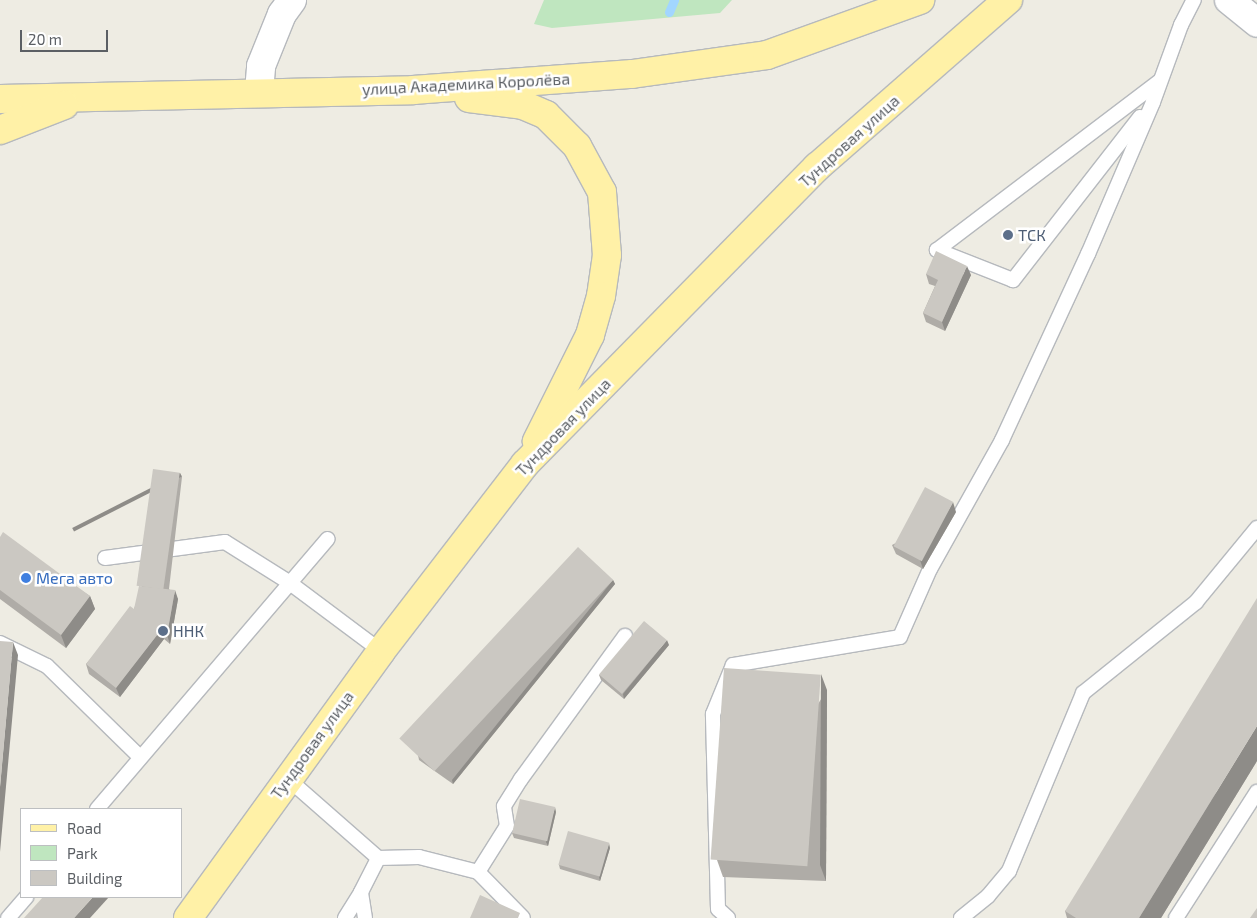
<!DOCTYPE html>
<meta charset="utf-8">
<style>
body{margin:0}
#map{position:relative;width:1257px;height:918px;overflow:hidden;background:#eeece3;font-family:"Exo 2",sans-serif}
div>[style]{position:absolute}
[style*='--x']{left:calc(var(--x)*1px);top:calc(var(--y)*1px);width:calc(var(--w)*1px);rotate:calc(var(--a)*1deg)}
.green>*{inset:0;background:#bfe6bf}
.stream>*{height:9px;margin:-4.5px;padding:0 4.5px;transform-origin:4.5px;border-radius:4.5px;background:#a2d6ff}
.roads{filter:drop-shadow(1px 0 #b6b9bd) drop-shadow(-1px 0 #b6b9bd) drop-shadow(0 1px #b6b9bd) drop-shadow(0 -1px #b6b9bd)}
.service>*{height:14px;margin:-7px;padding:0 7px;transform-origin:7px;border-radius:7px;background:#fff}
.minor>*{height:28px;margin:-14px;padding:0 14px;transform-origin:14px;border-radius:14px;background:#fff}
.primary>*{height:28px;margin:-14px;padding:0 14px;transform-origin:14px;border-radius:14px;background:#fff1a7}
.wall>*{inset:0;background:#afaca7}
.shaded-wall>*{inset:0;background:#8e8c88;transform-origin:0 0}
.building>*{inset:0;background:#cbc8c2;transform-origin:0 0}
.dots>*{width:14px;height:14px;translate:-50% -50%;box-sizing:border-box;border:2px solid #fff;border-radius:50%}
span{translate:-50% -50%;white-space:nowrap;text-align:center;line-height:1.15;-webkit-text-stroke:5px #fff;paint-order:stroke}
.street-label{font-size:16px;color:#5b5f64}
.service-label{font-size:16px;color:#4e5e75}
.left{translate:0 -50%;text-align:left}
.shop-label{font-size:16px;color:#366cbe}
.legend{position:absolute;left:20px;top:808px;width:162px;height:90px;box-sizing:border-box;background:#fff;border:1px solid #bdbfc1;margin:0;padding:6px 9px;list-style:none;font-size:15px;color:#5b5f64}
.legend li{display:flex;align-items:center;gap:10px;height:25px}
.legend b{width:25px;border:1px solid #bdbfc1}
.scale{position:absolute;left:20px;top:30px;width:88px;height:22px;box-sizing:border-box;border:2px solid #5b5f64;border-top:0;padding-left:6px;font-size:15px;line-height:18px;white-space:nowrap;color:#5b5f64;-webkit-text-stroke:4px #fff;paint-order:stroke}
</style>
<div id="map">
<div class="green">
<div style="clip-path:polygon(544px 0,732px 0,720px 13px,552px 28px,534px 24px)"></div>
</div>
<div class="stream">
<div style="--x:669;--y:12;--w:13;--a:-67"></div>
</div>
<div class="roads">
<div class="service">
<div style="--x:1140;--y:117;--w:207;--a:127.9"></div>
<div style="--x:1013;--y:280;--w:82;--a:-158.5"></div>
<div style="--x:937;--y:250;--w:280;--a:-37.2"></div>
<div style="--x:105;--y:558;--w:121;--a:-7.6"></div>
<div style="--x:225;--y:542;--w:77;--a:32.2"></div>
<div style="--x:290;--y:583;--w:114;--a:36.8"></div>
<div style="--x:0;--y:643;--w:52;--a:26.1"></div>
<div style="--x:47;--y:666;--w:129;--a:44.4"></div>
<div style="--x:287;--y:778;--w:121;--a:41.3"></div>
<div style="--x:378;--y:858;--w:41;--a:-1.4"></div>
<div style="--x:419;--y:857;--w:61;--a:14.3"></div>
<div style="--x:478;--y:872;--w:64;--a:45.6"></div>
<div style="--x:97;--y:809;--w:355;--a:-49.5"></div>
<div style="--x:478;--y:872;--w:54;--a:-57.8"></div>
<div style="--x:507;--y:826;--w:20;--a:-99"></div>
<div style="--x:504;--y:806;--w:32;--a:-58"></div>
<div style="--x:521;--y:779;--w:177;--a:-54"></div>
<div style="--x:8;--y:918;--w:28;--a:-49"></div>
<div style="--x:345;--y:918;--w:31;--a:-58"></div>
<div style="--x:365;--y:918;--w:26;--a:-99"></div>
<div style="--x:361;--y:892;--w:38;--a:-63"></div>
<div style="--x:728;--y:918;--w:13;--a:-138"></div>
<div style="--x:718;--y:909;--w:195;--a:-91.5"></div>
<div style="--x:713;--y:714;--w:53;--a:-67.8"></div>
<div style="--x:733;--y:665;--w:169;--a:-9.5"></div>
<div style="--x:900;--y:637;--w:74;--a:-66.2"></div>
<div style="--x:930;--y:569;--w:148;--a:-60.8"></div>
<div style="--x:1002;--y:440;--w:205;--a:-65.2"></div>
<div style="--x:1088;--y:254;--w:165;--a:-66.8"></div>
<div style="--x:1153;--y:102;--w:82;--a:-70"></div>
<div style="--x:1181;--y:25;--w:28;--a:-63"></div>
<div style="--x:961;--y:918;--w:35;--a:-39"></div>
<div style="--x:988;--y:896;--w:33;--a:-50"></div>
<div style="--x:1009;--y:871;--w:193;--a:-67.4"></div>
<div style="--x:1083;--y:693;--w:145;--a:-38.8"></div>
<div style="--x:1196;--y:602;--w:96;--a:-50.5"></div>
<div style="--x:1176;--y:918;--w:150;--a:-57.3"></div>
</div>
<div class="minor">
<div style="--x:1229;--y:0;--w:36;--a:39"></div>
<div style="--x:259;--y:91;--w:25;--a:-85"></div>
<div style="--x:261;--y:66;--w:56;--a:-68"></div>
<div style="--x:282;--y:14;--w:17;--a:-54"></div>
</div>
<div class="primary">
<div style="--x:469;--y:98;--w:54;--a:7.4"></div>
<div style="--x:523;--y:105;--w:25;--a:23"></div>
<div style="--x:546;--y:115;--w:44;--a:45"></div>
<div style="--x:577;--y:146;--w:52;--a:61.5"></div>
<div style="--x:602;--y:192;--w:63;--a:85.5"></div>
<div style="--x:607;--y:255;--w:41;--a:98.3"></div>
<div style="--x:601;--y:296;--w:41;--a:105.8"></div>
<div style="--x:590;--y:335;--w:119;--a:116.6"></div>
<div style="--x:0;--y:99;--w:413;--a:-1.2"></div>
<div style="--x:413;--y:90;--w:220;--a:-4.2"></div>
<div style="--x:632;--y:74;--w:136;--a:-8"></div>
<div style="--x:767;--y:55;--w:163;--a:-19.8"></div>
<div style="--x:0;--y:130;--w:69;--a:-21.3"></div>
<div style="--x:188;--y:918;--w:329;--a:-54.1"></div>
<div style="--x:381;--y:651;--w:236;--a:-52.4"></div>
<div style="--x:525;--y:464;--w:417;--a:-45.5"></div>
<div style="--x:817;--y:167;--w:254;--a:-41.2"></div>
</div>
</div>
<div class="wall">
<div style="clip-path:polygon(926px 274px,971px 275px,945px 331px,926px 322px,923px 313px,935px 286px,929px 284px)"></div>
<div style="clip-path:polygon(180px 473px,182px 477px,169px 589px,178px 599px,170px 644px,164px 639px,120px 697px,89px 674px,86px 664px,134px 609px)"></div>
<div style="clip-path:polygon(956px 512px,923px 569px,896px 554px,892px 545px)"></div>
<div style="clip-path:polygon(0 537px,90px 596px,95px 609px,66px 648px,0 599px)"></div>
<div style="clip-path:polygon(613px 580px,615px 584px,453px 784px,419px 760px,418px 755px)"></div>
<div style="clip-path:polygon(669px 645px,624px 699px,601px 680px,599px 675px)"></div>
<div style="clip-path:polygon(827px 690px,826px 881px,723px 877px,717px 860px)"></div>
<div style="clip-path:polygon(1257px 761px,1161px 918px,1067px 918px,1065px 911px)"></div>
<div style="clip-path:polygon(556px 812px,548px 846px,514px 838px,512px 833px)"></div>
<div style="clip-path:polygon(610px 848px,600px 881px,560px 869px,559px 865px)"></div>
</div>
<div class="shaded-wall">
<div style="clip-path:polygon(967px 266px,971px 275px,945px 331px,942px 322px)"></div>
<div style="left:180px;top:473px;width:4px;height:121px;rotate:63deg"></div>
<div style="clip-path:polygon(953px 502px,956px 512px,923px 569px,920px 560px)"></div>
<div style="clip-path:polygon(613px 580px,615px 584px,453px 784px,452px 780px)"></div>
<div style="clip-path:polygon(175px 590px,178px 599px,170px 644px,167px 635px)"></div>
<div style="clip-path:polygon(90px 596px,95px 609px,66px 648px,61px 635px)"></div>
<div style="clip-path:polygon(161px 630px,164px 639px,120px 697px,116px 688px)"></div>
<div style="clip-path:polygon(667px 640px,669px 645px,624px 699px,623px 694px)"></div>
<div style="clip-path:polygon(13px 642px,18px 655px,0 852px,0 787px)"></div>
<div style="clip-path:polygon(821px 674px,827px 690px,826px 881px,820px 865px)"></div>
<div style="clip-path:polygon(1257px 726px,1257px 761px,1161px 918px,1139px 918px)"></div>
<div style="clip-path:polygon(555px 807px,556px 812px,548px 846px,546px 842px)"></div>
<div style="clip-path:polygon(609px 843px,610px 848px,600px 881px,599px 877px)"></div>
<div style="clip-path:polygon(93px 897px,109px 897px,90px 918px,74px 918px)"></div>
</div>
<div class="building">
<div style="clip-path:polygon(936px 251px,967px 266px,942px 322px,923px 313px,938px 280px,926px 274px)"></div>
<div style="left:153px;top:469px;width:27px;height:118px;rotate:8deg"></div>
<div style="left:925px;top:487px;width:32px;height:67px;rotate:28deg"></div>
<div style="clip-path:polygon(3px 532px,90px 596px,61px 635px,0 590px,0 537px)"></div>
<div style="left:578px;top:547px;width:48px;height:262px;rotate:43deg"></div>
<div style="clip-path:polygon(139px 586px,175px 590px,167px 635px,161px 630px,116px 688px,86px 664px,130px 606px,134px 609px)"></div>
<div style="clip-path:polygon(1257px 598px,1257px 726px,1139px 918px,1076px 918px,1065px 911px)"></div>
<div style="left:644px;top:621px;width:30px;height:70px;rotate:40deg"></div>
<div style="clip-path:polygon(0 641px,13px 642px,0 787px)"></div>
<div style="left:724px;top:668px;width:97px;height:192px;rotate:4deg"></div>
<div style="left:520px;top:799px;width:36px;height:35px;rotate:13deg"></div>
<div style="left:568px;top:831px;width:43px;height:35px;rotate:16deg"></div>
<div style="clip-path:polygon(480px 895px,520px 913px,518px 918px,470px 918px)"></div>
<div style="clip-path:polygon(43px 897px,93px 897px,74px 918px,24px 918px)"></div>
<div style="clip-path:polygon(1257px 908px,1257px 918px,1250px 918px)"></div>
</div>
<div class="dots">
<div style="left:1008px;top:235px;background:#5c6f8a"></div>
<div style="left:26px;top:578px;background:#3f7fe0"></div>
<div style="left:163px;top:631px;background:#5c6f8a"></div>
</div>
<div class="street-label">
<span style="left:466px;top:84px;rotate:-3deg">улица Академика Королёва</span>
<span style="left:849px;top:141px;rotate:-42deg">Тундровая улица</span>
<span style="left:563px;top:427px;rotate:-46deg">Тундровая улица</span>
<span style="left:312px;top:745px;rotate:-54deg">Тундровая улица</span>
</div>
<div class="service-label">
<span class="left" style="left:1018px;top:235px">ТСК</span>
<span class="left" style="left:173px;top:631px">ННК</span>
</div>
<div class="shop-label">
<span class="left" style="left:36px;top:578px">Мега авто</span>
</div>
<ul class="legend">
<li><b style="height:6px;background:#fff1a7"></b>Road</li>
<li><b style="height:14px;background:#bfe6bf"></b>Park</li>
<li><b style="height:14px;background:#cbc8c2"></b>Building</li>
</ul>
<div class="scale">20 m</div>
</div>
